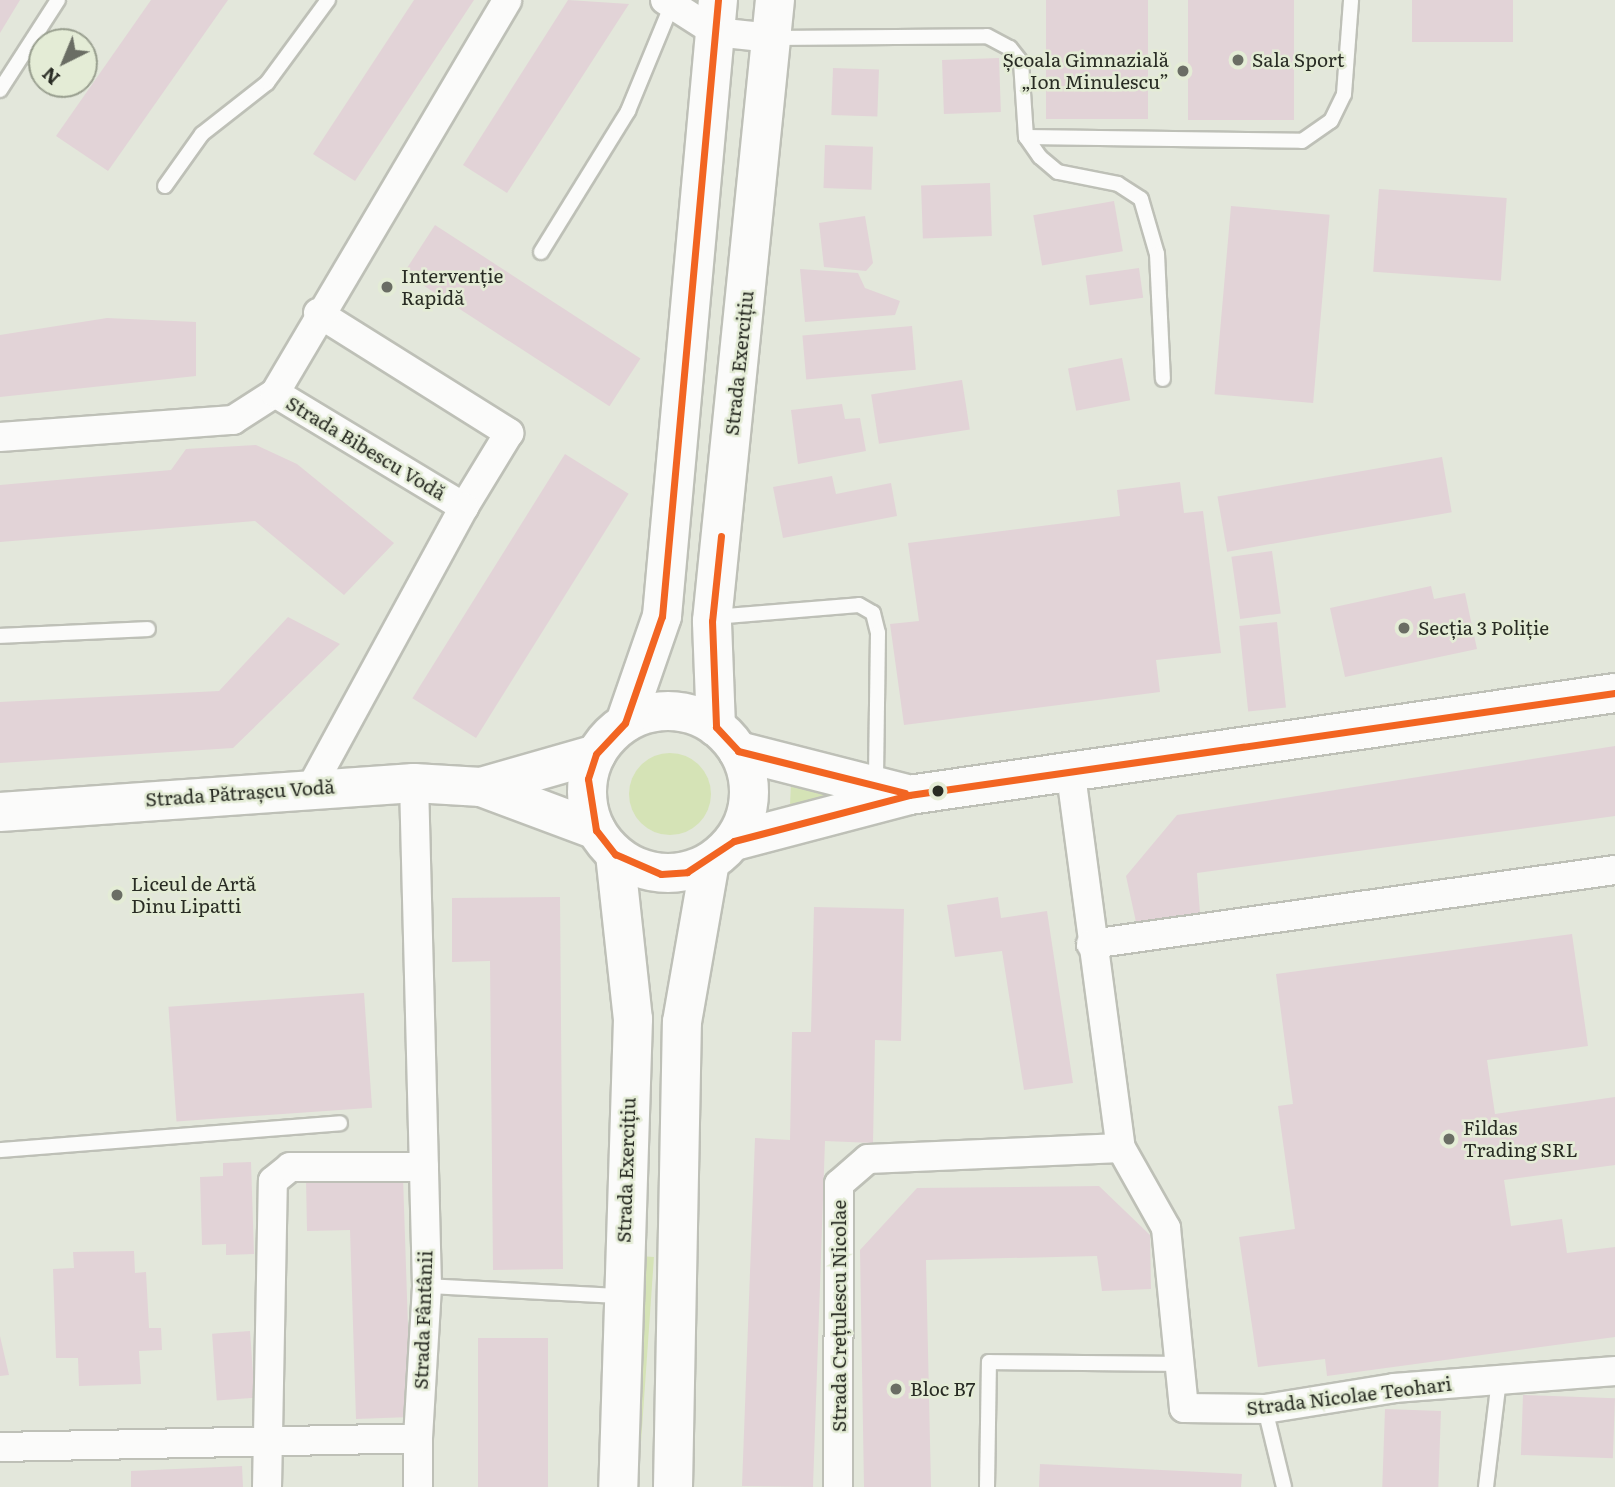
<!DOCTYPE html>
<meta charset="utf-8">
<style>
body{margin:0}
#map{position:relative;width:1615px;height:1487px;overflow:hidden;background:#e3e7db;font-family:Literata,serif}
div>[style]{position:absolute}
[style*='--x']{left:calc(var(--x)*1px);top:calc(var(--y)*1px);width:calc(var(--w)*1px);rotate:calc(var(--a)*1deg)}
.green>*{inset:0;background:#d5e3b6;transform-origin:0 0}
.round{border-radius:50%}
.building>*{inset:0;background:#e2d3d7;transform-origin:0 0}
.roads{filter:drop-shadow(2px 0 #bec0b7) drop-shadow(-2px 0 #bec0b7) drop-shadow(0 2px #bec0b7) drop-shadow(0 -2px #bec0b7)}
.lane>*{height:14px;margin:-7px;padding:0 7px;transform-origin:7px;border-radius:7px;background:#fbfbfa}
.street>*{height:28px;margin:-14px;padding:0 14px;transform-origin:14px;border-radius:14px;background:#fbfbfa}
.secondary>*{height:38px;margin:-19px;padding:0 19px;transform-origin:19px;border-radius:19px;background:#fbfbfa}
.secondary>.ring{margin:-19px;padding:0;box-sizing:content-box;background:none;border:38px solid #fbfbfa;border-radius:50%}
.bus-1>*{height:7px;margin:-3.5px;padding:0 3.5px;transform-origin:3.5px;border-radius:3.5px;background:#f26522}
.dots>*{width:19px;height:19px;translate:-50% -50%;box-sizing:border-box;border:4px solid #e4ecd6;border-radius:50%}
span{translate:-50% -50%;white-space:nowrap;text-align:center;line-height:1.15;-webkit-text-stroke:5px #e4ecd6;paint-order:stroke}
.poi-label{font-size:19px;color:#292c24}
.right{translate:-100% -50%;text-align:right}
.left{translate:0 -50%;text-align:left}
.street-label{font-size:19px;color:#292c24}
.north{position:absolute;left:28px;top:28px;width:70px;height:70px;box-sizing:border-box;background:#e4ecd6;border:2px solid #999f8f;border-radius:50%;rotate:223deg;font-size:19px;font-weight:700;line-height:28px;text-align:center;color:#292c24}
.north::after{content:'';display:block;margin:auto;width:24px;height:32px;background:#6a6d64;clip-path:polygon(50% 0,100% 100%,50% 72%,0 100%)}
</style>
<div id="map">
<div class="green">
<div class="round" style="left:629px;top:753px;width:82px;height:82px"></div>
<div style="clip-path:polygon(791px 783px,852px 796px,790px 805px)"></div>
<div style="left:639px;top:1256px;width:15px;height:231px;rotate:4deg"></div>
</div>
<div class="building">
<div style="clip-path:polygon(0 0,20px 0,0 33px)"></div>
<div style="clip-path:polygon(151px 0,228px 0,108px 171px,56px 136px)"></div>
<div style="clip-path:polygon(414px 0,474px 0,355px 181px,313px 154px)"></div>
<div style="clip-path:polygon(568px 0,629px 4px,507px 193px,463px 165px)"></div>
<div style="left:1046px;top:0;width:102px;height:119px"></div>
<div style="left:1188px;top:0;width:106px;height:120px"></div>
<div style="left:1412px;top:0;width:101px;height:42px"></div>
<div style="left:999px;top:58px;width:54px;height:57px;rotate:88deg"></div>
<div style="left:833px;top:68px;width:46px;height:47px;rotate:2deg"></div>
<div style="left:825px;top:145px;width:48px;height:43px;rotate:2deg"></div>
<div style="left:990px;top:183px;width:53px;height:69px;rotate:88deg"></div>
<div style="left:1379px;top:189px;width:128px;height:83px;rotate:4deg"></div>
<div style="left:1114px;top:201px;width:51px;height:82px;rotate:80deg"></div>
<div style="left:1231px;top:206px;width:99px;height:189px;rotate:5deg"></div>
<div style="clip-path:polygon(865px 216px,873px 263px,866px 271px,824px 267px,819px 223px)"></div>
<div style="left:435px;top:225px;width:245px;height:57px;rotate:33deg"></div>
<div style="left:1139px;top:268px;width:30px;height:54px;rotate:82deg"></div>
<div style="clip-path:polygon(800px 269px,858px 273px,865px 288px,900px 301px,895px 315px,805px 322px)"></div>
<div style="clip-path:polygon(107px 318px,196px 322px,196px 376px,0 397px,0 335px)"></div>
<div style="left:912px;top:326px;width:44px;height:110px;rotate:85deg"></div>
<div style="left:1122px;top:358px;width:43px;height:55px;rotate:79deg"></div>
<div style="left:962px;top:380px;width:50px;height:92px;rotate:81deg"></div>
<div style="clip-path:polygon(842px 404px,845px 419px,860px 418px,866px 451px,798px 464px,791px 410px)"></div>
<div style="clip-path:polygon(256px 445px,297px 464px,394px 543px,344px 595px,255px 521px,0 542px,0 485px,171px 470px,186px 449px)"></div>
<div style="left:565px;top:454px;width:75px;height:288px;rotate:32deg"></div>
<div style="left:1442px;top:457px;width:56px;height:228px;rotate:80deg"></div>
<div style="clip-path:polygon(832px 476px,836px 494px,891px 483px,897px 516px,783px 538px,773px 487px)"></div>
<div style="clip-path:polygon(1180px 482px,1184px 513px,1203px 511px,1221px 653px,1156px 660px,1160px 692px,904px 725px,890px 624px,919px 621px,908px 543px,1120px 516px,1117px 490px)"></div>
<div style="left:1272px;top:551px;width:63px;height:41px;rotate:82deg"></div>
<div style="clip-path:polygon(1431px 586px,1434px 599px,1465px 593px,1477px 649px,1345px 677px,1330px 608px)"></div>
<div style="clip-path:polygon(288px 617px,340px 644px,233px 748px,0 763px,0 702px,219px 691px)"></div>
<div style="left:1277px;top:622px;width:86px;height:38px;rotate:84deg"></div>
<div style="clip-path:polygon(1615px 746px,1615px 816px,1197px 873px,1200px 913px,1136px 922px,1126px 876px,1177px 815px)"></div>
<div style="clip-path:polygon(560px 897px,563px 1269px,493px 1270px,490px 961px,452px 962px,452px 898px)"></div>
<div style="clip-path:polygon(998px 897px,1001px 918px,1047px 911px,1073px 1083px,1024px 1090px,1002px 951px,955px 957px,947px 905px)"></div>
<div style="clip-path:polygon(814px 907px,904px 909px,901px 1041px,875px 1040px,873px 1143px,825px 1141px,813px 1487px,742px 1486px,755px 1138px,790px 1140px,792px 1032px,811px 1032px)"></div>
<div style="clip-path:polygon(1572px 934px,1588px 1046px,1487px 1060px,1495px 1114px,1615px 1097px,1615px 1165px,1504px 1180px,1511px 1226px,1562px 1219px,1567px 1253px,1615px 1247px,1615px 1337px,1327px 1376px,1325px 1359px,1258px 1367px,1239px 1237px,1295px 1229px,1278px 1106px,1293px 1104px,1276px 974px)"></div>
<div style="left:364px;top:993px;width:115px;height:196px;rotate:86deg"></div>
<div style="clip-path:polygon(251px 1162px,254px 1254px,226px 1255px,226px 1244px,202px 1245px,200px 1177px,223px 1176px,223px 1163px)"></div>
<div style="clip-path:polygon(403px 1177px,411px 1417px,356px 1419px,350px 1230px,307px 1231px,306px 1179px)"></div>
<div style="clip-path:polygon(1099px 1186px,1150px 1235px,1151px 1289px,1102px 1291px,1097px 1256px,926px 1260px,931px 1487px,864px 1487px,860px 1250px,917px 1188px)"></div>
<div style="clip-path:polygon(134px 1251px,135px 1273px,146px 1272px,149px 1328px,161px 1328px,162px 1350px,139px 1351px,141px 1384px,79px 1386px,78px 1358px,56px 1358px,53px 1269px,74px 1268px,73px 1252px)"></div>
<div style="left:250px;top:1331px;width:67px;height:38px;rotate:86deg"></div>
<div style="clip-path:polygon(0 1336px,9px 1375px,0 1376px)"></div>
<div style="left:478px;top:1338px;width:70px;height:149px"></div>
<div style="left:1523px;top:1395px;width:92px;height:60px;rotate:2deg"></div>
<div style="left:1385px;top:1409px;width:56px;height:78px;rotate:2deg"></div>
<div style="clip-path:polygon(1040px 1464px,1242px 1474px,1241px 1487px,1039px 1487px)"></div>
<div style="clip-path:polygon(242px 1466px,243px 1487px,131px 1487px,131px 1471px)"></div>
</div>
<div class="roads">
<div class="lane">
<div style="--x:773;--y:38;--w:214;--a:-0.5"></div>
<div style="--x:987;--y:36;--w:26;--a:28"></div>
<div style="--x:1010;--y:48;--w:18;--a:52"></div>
<div style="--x:1021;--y:62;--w:75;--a:86.2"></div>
<div style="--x:1026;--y:137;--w:24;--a:55"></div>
<div style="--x:1040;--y:157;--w:23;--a:40"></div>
<div style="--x:1058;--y:172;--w:61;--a:11.3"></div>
<div style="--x:1118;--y:184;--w:27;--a:33"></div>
<div style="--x:1141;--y:199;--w:57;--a:73.8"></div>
<div style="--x:1157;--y:254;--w:125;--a:87.3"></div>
<div style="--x:0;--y:90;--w:107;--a:-57.2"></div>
<div style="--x:1026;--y:137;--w:276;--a:0.8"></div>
<div style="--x:1302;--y:141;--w:35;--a:-35"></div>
<div style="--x:1331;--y:121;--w:30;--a:-64"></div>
<div style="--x:1344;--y:94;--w:94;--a:-85.7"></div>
<div style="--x:165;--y:186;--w:64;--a:-54.6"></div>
<div style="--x:202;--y:134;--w:83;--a:-38.1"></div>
<div style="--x:267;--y:83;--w:103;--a:-53.7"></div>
<div style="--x:541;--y:252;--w:166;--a:-58.3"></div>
<div style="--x:628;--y:111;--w:116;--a:-67.6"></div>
<div style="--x:714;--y:617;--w:145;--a:-4.7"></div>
<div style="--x:859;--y:605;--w:16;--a:30"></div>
<div style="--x:873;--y:613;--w:21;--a:76"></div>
<div style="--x:878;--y:633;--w:150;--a:90.8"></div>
<div style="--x:0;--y:636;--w:148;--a:-2.7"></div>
<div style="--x:0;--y:1150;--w:341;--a:-4.5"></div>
<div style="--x:427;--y:1286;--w:194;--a:3"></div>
<div style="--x:1265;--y:1409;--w:80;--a:76.3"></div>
<div style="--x:987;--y:1487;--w:125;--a:-89.1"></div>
<div style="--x:989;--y:1362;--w:189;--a:0.6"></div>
<div style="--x:1486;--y:1487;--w:109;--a:-83.1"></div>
</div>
<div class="street">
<div style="--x:665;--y:0;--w:59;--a:32.6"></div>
<div style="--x:715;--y:32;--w:57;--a:6"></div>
<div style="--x:318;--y:313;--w:226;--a:32.1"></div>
<div style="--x:509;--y:433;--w:87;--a:121.3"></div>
<div style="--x:275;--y:393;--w:221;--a:31.1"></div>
<div style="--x:464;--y:507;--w:318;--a:118.6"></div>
<div style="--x:0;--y:437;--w:234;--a:-4.2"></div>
<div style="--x:233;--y:420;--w:50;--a:-32.7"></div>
<div style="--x:275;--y:393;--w:456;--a:-59.4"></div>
<div style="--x:1071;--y:775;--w:376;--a:82.4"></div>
<div style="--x:1121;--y:1148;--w:92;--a:60.6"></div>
<div style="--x:1166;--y:1228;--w:181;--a:84.3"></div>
<div style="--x:1184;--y:1408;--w:81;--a:0.7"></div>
<div style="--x:1265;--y:1409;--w:131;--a:-9.2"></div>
<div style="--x:1394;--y:1388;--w:222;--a:-4.4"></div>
<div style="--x:1091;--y:944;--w:529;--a:-8.04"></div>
<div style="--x:418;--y:1438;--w:49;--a:90"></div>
<div style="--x:0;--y:1447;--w:418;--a:-1.2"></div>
<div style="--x:418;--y:1438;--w:152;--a:-86.6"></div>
<div style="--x:427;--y:1286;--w:503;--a:-91.48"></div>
<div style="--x:267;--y:1487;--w:306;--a:-88.9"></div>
<div style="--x:273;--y:1181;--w:22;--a:-39"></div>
<div style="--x:290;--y:1167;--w:134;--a:0"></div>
<div style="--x:838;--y:1487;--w:303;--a:-89.8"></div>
<div style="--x:839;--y:1184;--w:38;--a:-41"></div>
<div style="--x:868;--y:1159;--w:253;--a:-2.5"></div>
</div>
<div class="secondary">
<div class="ring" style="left:587px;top:711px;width:124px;height:124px"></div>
<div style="--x:625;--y:723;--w:113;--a:-70.9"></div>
<div style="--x:662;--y:616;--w:619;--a:-84.81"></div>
<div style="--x:716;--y:727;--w:106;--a:-92.2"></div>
<div style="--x:712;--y:621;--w:624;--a:-84.21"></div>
<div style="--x:738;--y:751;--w:174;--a:14.3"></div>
<div style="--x:481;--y:787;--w:120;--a:-16"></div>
<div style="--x:0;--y:812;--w:415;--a:-4"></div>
<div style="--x:414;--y:783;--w:67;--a:3.4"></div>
<div style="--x:481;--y:787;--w:123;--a:20.5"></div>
<div style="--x:734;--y:841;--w:181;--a:-14.7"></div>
<div style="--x:909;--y:795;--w:713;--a:-8.22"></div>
<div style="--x:615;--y:854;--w:166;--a:83.8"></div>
<div style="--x:633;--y:1019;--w:468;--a:91.8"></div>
<div style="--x:673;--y:1487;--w:465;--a:-88.9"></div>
<div style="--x:682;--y:1022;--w:162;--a:-80.1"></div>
</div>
</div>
<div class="bus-1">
<div style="--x:718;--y:0;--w:619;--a:95.19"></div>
<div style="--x:662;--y:616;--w:113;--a:109.1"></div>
<div style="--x:625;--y:723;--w:42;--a:133.1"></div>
<div style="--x:596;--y:754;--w:26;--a:108"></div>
<div style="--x:588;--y:779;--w:52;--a:81.1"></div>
<div style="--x:596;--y:830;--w:31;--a:52"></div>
<div style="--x:615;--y:854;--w:50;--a:23.5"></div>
<div style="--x:661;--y:874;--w:26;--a:-4"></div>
<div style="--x:687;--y:872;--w:56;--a:-33.4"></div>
<div style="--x:734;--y:841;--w:181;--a:-14.7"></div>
<div style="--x:909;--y:795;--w:713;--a:-8.22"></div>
<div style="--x:721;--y:536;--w:85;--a:96"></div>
<div style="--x:712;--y:621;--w:106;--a:87.8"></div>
<div style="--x:716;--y:727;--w:33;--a:47"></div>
<div style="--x:738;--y:751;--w:172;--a:14.1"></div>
</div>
<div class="dots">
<div style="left:1238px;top:60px;background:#6a6d64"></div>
<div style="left:1183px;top:71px;background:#6a6d64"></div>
<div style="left:387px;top:287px;background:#6a6d64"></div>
<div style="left:1404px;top:628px;background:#6a6d64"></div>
<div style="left:938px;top:791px;background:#292c24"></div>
<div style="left:117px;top:895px;background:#6a6d64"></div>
<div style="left:1449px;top:1139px;background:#6a6d64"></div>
<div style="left:896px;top:1389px;background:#6a6d64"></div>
</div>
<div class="poi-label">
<span class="right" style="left:1169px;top:71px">Școala Gimnazială<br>„Ion Minulescu”</span>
<span class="left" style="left:1252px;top:60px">Sala Sport</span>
<span class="left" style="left:401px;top:287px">Intervenție<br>Rapidă</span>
<span class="left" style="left:1418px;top:628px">Secția 3 Poliție</span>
<span class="left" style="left:131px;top:895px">Liceul de Artă<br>Dinu Lipatti</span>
<span class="left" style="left:1463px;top:1139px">Fildas<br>Trading SRL</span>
<span class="left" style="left:910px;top:1389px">Bloc B7</span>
</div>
<div class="street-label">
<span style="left:739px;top:363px;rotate:-84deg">Strada Exercițiu</span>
<span style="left:366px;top:448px;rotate:31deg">Strada Bibescu Vodă</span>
<span style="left:240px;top:793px;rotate:-4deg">Strada Pătrașcu Vodă</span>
<span style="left:626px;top:1170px;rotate:-88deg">Strada Exercițiu</span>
<span style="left:839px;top:1316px;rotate:-90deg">Strada Crețulescu Nicolae</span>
<span style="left:423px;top:1320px;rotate:-88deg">Strada Fântânii</span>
<span style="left:1349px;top:1396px;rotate:-7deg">Strada Nicolae Teohari</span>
</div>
<div class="north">N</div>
</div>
